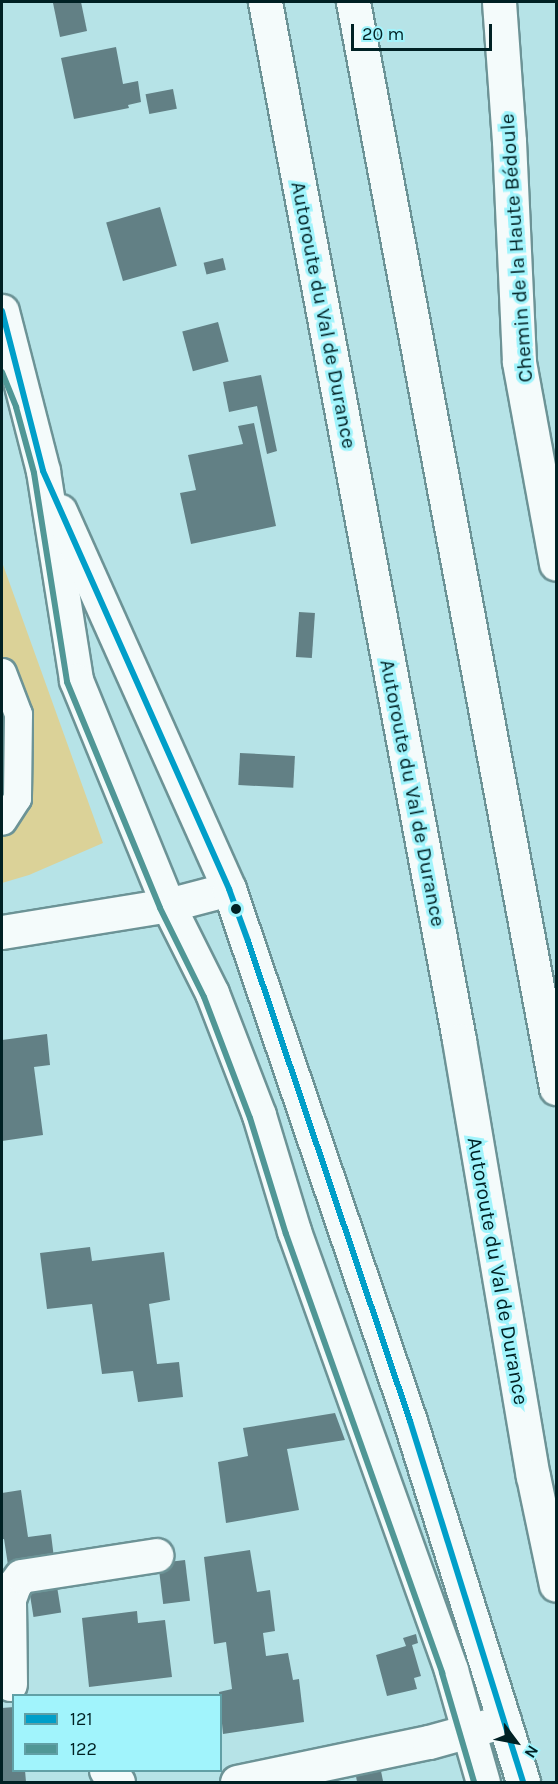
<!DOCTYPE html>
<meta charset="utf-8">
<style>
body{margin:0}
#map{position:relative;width:558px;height:1784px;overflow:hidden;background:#b6e3e7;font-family:Karla,sans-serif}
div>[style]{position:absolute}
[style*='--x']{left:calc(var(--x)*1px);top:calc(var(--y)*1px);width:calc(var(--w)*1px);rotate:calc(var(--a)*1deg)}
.green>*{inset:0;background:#dbd298}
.building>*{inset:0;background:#628085;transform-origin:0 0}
.roads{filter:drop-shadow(2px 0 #6c9396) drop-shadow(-2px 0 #6c9396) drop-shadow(0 2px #6c9396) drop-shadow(0 -2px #6c9396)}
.service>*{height:27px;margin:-13.5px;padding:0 13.5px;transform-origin:13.5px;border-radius:13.5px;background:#f4fbfb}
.minor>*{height:33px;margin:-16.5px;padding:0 16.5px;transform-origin:16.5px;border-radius:16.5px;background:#f4fbfb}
.tertiary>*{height:33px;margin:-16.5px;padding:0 16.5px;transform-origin:16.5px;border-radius:16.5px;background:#f4fbfb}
.motorway>*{height:33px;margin:-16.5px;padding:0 16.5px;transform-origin:16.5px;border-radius:16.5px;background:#f4fbfb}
.bus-1>*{height:6px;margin:-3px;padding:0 3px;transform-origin:3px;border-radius:3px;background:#009fc9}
.bus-2>*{height:6px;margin:-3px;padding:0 3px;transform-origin:3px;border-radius:3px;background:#509796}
.dots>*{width:16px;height:16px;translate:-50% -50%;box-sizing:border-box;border:3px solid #a1f4fc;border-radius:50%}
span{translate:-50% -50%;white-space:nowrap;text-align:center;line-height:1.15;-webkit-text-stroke:6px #a1f4fc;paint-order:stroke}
.street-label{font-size:21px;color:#002124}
.frame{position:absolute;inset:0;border:3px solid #002124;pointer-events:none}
.legend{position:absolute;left:12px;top:1694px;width:210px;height:78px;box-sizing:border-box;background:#a1f4fc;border:2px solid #61a0a6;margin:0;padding:8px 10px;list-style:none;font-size:18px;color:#002124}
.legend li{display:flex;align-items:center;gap:12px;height:30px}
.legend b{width:30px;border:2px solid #61a0a6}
.north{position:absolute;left:486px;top:1712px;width:60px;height:60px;-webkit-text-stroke:4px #a1f4fc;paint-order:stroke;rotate:122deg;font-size:16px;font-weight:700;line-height:24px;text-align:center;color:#002124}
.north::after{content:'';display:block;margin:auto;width:21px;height:27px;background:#002124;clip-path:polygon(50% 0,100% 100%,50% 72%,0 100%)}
.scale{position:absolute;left:351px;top:24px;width:141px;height:27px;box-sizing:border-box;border:3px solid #002124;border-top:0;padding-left:8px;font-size:18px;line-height:21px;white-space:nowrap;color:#002124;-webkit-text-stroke:4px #a1f4fc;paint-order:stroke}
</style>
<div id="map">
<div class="green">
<div style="clip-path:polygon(2px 562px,103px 843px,29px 875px,2px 883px)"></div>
</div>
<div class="building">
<div style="clip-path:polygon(60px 2px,81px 2px,87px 31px,60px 37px,53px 3px)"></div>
<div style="clip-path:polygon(116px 47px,123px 84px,138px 81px,141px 102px,128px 105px,129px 108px,74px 119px,61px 58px)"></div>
<div style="left:173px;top:89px;width:20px;height:28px;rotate:79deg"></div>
<div style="left:160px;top:207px;width:61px;height:56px;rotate:74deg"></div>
<div style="left:223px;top:258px;width:12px;height:20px;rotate:76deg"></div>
<div style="left:218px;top:322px;width:41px;height:37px;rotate:75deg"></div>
<div style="clip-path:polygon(261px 375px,277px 451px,267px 454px,257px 406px,229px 412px,223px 382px)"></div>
<div style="clip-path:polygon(254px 423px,276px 526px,191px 544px,180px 493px,196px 490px,188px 455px,243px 444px,238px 426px)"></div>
<div style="left:299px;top:612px;width:16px;height:45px;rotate:4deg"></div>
<div style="left:240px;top:753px;width:55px;height:32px;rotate:3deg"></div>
<div style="clip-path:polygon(47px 1034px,50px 1065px,34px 1067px,43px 1135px,2px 1141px,2px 1040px)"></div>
<div style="clip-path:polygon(90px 1247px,92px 1261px,164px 1252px,170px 1300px,149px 1304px,157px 1364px,179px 1362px,183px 1397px,138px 1402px,133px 1371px,102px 1374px,92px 1304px,47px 1309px,40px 1253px)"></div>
<div style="clip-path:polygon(335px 1413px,345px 1440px,287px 1449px,299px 1510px,226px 1523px,218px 1462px,248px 1456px,243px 1428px)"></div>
<div style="clip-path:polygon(21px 1490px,28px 1537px,51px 1534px,54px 1558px,8px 1565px,4px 1539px,2px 1539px,2px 1493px)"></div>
<div style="clip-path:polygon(250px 1550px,257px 1592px,270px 1590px,275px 1631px,263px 1633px,266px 1656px,288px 1653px,293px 1680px,299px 1679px,304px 1722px,223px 1734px,219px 1692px,232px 1689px,226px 1642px,214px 1644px,204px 1557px)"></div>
<div style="left:185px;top:1560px;width:41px;height:27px;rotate:83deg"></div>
<div style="left:56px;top:1580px;width:33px;height:28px;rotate:81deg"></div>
<div style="clip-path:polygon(137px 1611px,138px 1623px,165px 1620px,172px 1677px,89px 1687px,82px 1618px)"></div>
<div style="clip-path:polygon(416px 1634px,418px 1643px,412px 1645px,421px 1676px,414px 1678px,417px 1689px,387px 1696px,376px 1655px,406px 1646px,403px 1638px)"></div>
<div style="clip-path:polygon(14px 1707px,14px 1770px,25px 1770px,26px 1782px,2px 1782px,2px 1708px)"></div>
<div style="clip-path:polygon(380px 1766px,383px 1781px,357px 1782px,355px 1770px)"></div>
</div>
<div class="roads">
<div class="service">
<div style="--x:2;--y:672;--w:45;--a:69.1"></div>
<div style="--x:18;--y:714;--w:84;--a:90.7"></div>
<div style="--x:17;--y:798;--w:27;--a:123"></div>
</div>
<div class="minor">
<div style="--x:499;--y:2;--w:139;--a:85.9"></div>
<div style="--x:509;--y:141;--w:221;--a:87.4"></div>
<div style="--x:519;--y:362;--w:205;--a:79.6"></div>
<div style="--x:2;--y:932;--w:168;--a:-9.2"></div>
<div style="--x:168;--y:905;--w:63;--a:-14.7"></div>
<div style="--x:10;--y:1684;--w:85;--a:-90.7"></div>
<div style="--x:9;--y:1599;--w:15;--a:-70"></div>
<div style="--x:14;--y:1585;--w:11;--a:-52"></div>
<div style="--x:21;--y:1576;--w:137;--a:-8.8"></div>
<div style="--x:106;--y:1770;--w:17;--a:45"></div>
<div style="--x:237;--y:1782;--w:196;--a:-11.8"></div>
<div style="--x:429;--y:1742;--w:78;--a:-15.6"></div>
</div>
<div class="tertiary">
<div style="--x:2;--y:311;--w:165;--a:75.6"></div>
<div style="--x:43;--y:471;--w:212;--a:81"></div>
<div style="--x:76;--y:680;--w:243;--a:67.8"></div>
<div style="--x:168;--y:905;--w:98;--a:63.4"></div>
<div style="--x:212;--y:993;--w:131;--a:68.9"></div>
<div style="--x:259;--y:1115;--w:121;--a:73.2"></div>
<div style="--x:294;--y:1231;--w:466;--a:70.3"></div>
<div style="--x:451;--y:1670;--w:116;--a:74.1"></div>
<div style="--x:60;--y:511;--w:414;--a:65.9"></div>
<div style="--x:229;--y:889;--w:562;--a:71.21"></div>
<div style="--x:410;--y:1421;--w:378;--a:72.6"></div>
</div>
<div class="motorway">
<div style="--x:265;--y:2;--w:1056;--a:79.41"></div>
<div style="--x:459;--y:1040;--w:442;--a:80.4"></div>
<div style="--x:533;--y:1476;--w:111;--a:78.1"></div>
<div style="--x:353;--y:2;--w:1105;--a:79.41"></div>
</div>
</div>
<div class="bus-1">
<div style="--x:2;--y:311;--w:165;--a:75.6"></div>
<div style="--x:43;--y:471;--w:458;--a:66"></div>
<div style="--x:229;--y:889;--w:55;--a:69.9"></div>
<div style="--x:248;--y:941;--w:507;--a:71.35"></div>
<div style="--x:410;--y:1421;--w:378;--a:72.6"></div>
</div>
<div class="bus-2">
<div style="--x:2;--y:372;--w:38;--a:68"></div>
<div style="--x:16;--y:407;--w:68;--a:74.7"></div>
<div style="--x:34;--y:473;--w:212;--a:81"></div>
<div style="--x:67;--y:682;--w:244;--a:67.6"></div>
<div style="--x:160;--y:908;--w:99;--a:63.7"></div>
<div style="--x:204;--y:997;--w:129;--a:69.2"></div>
<div style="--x:250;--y:1118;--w:121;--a:72.8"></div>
<div style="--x:286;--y:1234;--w:466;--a:70.4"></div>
<div style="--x:442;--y:1673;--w:114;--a:73.6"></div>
</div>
<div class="dots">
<div style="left:236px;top:909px;background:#002124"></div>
</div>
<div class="street-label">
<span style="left:516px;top:248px;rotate:-94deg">Chemin de la Haute Bédoule</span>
<span style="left:324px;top:315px;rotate:79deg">Autoroute du Val de Durance</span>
<span style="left:413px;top:793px;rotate:79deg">Autoroute du Val de Durance</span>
<span style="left:498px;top:1271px;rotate:80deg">Autoroute du Val de Durance</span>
</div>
<div class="frame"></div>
<ul class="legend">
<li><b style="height:8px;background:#009fc9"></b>121</li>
<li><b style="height:8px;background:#509796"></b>122</li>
</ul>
<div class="north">N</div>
<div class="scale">20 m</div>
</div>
